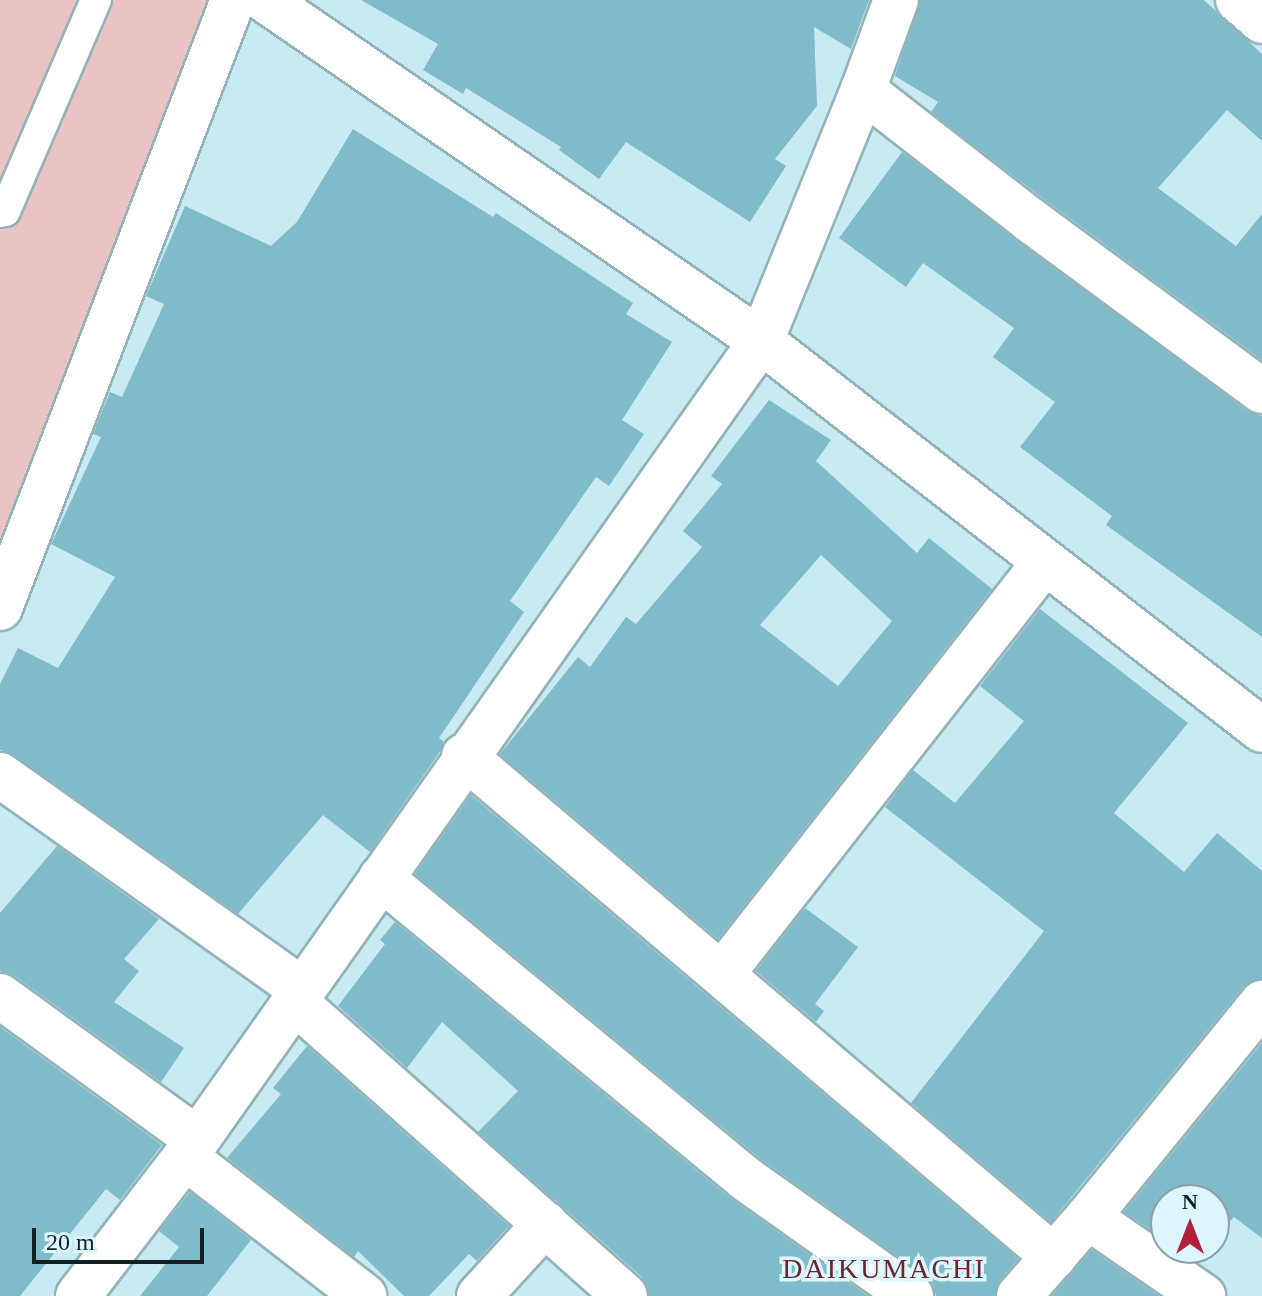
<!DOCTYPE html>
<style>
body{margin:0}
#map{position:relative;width:1262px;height:1296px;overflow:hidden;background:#c8eaf2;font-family:"Times New Roman",serif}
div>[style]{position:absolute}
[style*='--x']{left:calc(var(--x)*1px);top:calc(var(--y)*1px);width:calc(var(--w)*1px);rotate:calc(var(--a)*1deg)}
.green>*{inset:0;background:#eac4c4}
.building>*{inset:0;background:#80bbc9}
.roads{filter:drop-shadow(2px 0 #92b3ba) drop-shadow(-2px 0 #92b3ba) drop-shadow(0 2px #92b3ba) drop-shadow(0 -2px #92b3ba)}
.service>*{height:30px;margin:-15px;padding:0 15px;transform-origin:15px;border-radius:15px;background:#fff}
.minor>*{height:44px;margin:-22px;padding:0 22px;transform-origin:22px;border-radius:22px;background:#fff}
span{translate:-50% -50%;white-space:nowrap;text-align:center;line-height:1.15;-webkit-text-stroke:7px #dbf6fd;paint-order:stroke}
.neighbourhood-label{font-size:28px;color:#69232a;letter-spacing:2px}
.north{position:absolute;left:1150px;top:1184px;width:80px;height:80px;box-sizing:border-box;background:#dbf6fd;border:2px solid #8ba1a6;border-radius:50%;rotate:0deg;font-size:22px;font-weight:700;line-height:32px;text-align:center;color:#142124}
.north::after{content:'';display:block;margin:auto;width:28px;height:36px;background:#b3203b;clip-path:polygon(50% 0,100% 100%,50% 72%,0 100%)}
.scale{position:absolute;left:32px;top:1228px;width:172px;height:36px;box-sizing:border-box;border:4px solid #142124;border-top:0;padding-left:10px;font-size:24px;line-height:28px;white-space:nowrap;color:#142124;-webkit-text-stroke:6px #dbf6fd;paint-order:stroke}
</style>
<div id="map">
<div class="green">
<div style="clip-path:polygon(0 0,220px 0,0 576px)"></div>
</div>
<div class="building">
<div style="clip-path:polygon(361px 0,869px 0,851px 49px,814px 27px,817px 106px,775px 159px,786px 166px,750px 222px,626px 142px,599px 179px,559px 150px,561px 147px,466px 88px,463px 94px,423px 70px,438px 44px)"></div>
<div style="clip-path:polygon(920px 0,1204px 0,1262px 54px,1262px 141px,1227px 110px,1158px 188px,1236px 246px,1262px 214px,1262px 360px,1045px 200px,931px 112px,938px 102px,895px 76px)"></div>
<div style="clip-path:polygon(353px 129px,493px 217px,496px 213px,633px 303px,626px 314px,672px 342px,622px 420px,644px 434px,609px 486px,596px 477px,510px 601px,524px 612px,439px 738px,444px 742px,439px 753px,370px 852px,323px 815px,238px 914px,14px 755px,0 750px,0 684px,18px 648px,58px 668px,115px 577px,51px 544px,101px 437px,93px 434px,110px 392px,122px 397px,164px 304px,146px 296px,185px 206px,271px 246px,297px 222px)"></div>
<div style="clip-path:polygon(902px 152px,1247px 411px,1262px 416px,1262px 637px,1106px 525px,1112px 516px,1020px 447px,1055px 402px,993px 357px,1014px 328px,923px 263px,906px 287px,839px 238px)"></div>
<div style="clip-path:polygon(evenodd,769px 400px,831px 440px,816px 461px,917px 553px,929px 538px,992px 589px,718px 939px,500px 754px,578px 657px,590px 667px,626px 617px,636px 624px,702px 547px,683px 531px,722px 484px,711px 476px,769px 400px,821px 555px,892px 621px,838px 686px,760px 625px,821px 555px)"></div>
<div style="clip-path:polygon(1040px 609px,1188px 723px,1114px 813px,1184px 872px,1217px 833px,1262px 871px,1262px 979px,1243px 987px,1051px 1222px,911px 1103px,1044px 931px,885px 807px,913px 770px,955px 803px,1024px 721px,980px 686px)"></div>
<div style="clip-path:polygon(471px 795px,1018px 1259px,1000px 1280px,995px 1296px,936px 1296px,933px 1285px,925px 1276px,761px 1159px,415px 874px)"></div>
<div style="clip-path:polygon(57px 846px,159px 919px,124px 959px,139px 971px,114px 1002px,184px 1048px,161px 1082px,15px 976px,0 971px,0 913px)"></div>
<div style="clip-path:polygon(805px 908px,858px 947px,815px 1004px,824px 1011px,816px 1022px,756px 971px)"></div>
<div style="clip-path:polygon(395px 922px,730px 1198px,868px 1296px,649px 1296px,642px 1277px,478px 1132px,518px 1091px,442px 1022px,407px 1068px,338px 1006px,385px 944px,380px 940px)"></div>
<div style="clip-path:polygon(0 1027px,162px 1145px,120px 1200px,106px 1189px,20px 1296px,0 1296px)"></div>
<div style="clip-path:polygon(1262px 1043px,1262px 1238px,1234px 1217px,1214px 1238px,1214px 1200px,1166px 1200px,1166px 1240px,1124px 1212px)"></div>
<div style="clip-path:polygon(307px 1046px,509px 1226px,477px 1261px,469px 1254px,429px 1296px,404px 1296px,358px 1251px,354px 1257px,227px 1158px,281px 1094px,273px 1088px)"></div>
<div style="clip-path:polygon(190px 1192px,251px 1240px,207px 1296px,140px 1296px,179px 1247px,159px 1231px)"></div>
<div style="clip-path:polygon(1092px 1250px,1159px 1296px,1052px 1296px)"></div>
</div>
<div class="roads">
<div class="service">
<div style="--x:0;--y:212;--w:5;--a:-11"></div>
<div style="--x:5;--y:211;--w:230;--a:-66.7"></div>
</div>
<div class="minor">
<div style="--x:265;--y:0;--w:602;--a:34.51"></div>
<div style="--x:761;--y:341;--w:634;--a:37.83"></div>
<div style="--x:1238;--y:0;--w:32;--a:41"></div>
<div style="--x:863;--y:90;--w:212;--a:37.9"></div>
<div style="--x:1030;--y:220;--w:288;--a:36.4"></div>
<div style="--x:0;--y:608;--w:651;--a:-69.03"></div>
<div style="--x:464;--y:756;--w:774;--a:40.34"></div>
<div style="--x:0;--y:775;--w:371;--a:35.4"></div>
<div style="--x:381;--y:878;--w:473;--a:39.5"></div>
<div style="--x:746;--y:1179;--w:202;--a:35.3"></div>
<div style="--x:722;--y:974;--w:522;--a:-51.92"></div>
<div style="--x:0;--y:996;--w:243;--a:36"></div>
<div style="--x:294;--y:1001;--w:443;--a:41.7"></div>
<div style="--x:185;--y:1157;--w:227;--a:37.8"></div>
<div style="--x:1088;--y:1217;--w:140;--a:34.5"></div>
<div style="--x:78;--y:1296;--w:175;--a:-52.4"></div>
<div style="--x:185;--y:1157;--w:999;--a:-54.78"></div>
<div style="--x:761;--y:341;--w:271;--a:-67.9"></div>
<div style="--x:863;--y:90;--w:96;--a:-69.9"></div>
<div style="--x:479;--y:1296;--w:98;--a:-47.5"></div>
<div style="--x:1019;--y:1296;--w:105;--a:-48.9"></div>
<div style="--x:1088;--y:1217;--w:276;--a:-50.9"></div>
</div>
</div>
<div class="neighbourhood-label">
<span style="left:884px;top:1269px">DAIKUMACHI</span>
</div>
<div class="north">N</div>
<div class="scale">20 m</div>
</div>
